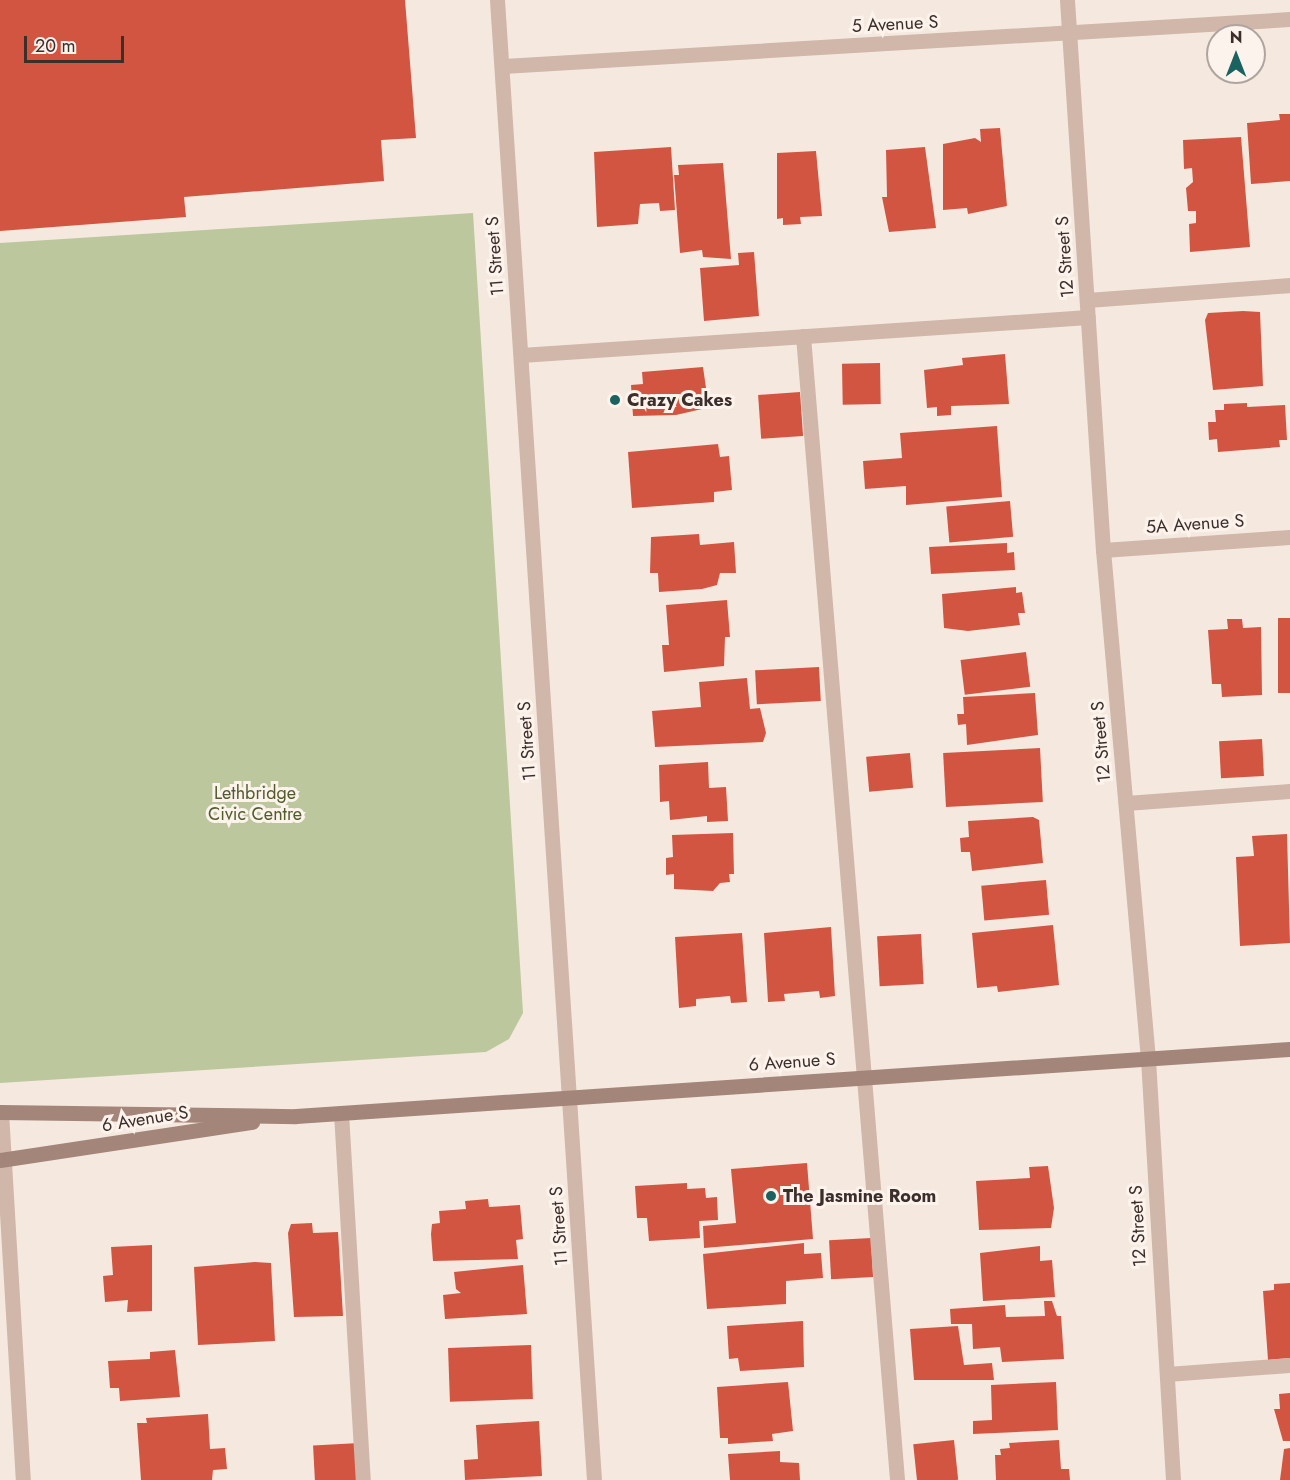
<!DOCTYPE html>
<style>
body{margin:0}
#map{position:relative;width:1290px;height:1480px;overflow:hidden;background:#f5e9df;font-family:Jost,sans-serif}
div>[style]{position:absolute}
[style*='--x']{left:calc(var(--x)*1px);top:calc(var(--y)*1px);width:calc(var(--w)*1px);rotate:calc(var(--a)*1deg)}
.green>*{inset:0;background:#bdc79d}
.building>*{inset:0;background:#d25541;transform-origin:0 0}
.lane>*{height:15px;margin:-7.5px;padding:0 7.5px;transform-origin:7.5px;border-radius:7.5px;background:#d0b7a9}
.street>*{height:15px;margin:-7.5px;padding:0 7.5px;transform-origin:7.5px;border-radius:7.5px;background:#d0b7a9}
.secondary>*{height:15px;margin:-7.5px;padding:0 7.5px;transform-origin:7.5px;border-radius:7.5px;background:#a4857a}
.dots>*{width:16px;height:16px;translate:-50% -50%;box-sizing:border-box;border:3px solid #fcf3ed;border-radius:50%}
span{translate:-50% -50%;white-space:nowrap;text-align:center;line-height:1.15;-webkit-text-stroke:6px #fcf3ed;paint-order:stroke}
.street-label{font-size:18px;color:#3c2e2a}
.poi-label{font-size:18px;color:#3c2e2a;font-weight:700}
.left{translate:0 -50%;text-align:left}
.park-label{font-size:18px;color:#505d2a}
.north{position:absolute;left:1206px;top:24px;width:60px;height:60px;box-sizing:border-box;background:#fcf3ed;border:2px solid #afa49f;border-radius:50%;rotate:0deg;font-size:16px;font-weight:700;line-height:24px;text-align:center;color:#3c2e2a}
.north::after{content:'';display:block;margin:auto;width:21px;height:27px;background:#1a6360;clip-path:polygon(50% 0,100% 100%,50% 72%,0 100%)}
.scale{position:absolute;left:24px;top:36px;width:100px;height:27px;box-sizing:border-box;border:3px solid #3c2e2a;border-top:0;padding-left:8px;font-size:18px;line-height:21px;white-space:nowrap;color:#3c2e2a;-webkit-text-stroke:4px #fcf3ed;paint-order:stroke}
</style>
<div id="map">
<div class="green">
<div style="clip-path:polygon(473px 213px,523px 1013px,509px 1039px,486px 1052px,0 1083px,0 243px)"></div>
</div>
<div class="building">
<div style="clip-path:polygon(0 0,405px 0,416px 138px,381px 140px,384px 181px,184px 197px,186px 217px,0 231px)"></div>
<div style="clip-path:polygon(1279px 114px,1290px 114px,1290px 181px,1251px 184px,1247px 123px,1280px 120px)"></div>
<div style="clip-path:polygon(1000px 128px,1007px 206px,968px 214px,967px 208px,943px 210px,943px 144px,975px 138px,981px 142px,980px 129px)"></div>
<div style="clip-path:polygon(1241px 137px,1250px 247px,1190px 252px,1189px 224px,1196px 223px,1196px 211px,1188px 211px,1186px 188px,1193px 182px,1192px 168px,1184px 169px,1183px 140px)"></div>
<div style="clip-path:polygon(671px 147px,675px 210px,660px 211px,659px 203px,640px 204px,638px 224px,597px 227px,594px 152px)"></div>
<div style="clip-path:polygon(925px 147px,936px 228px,889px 232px,882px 197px,887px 197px,886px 150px)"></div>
<div style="clip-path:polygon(816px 151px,822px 216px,800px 217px,801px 224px,783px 225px,783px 218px,777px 219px,777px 153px)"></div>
<div style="clip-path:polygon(723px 163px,731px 259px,703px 257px,702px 250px,680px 253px,674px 175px,679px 175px,678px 165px)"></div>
<div style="clip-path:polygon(754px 252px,759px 316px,704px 321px,700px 268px,739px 265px,738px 253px)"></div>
<div style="clip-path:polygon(1243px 311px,1260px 312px,1263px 386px,1213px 390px,1205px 320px,1208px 313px)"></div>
<div style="clip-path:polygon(1005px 354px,1009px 404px,951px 406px,951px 415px,937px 416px,937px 407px,927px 408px,924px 370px,963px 365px,962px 358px)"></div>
<div style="left:880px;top:363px;width:41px;height:38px;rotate:89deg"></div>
<div style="clip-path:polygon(703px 367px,707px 395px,714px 394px,715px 406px,676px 415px,633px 416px,631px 385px,643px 384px,642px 372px)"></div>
<div style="left:800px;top:392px;width:44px;height:42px;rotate:86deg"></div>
<div style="clip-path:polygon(1247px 403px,1247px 407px,1285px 405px,1287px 440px,1279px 440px,1280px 447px,1218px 452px,1217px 439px,1209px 440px,1208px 422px,1216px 422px,1215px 410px,1224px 410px,1224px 404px)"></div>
<div style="clip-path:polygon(997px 426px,1002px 497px,906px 505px,906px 486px,865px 489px,863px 461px,902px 458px,900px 433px)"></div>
<div style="clip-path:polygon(718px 444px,720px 457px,729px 456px,732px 490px,714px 492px,714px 502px,632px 508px,628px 452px)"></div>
<div style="left:1010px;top:501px;width:36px;height:64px;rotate:85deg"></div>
<div style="clip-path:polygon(699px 534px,700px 545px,734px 542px,736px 573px,720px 573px,717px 585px,702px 589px,659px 592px,658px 573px,650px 573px,651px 537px)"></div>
<div style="clip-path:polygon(1007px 543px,1007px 553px,1014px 552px,1015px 570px,931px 574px,929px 547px)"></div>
<div style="clip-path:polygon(1016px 587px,1016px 593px,1022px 592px,1025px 613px,1018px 613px,1020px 625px,968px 631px,944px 628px,942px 594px)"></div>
<div style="clip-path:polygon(727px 600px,730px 637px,725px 637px,724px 666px,664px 672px,662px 645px,669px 645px,666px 605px)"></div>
<div style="left:1278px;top:618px;width:12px;height:75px"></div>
<div style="clip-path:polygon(1227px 619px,1242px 619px,1243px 628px,1261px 627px,1262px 695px,1222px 697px,1221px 684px,1212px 684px,1208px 630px,1228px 629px)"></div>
<div style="left:1026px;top:652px;width:35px;height:66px;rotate:83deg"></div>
<div style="left:819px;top:667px;width:34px;height:64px;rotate:87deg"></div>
<div style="clip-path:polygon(747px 678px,750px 709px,760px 708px,766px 733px,763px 742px,655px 747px,652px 711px,701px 707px,699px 682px)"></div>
<div style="clip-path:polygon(1035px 693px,1038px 735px,967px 745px,966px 724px,958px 725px,957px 714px,964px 714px,963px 697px)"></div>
<div style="left:1262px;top:739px;width:37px;height:43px;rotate:87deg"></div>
<div style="left:1040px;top:748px;width:54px;height:97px;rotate:87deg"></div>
<div style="left:910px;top:753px;width:35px;height:44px;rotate:85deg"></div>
<div style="clip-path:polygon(708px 762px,709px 788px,726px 787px,728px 821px,707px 822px,707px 816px,670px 820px,669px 801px,660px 802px,659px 765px)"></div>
<div style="clip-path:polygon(1033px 817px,1039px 820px,1043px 863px,972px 871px,970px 852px,961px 852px,960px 838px,969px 837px,968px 821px)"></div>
<div style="clip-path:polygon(733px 833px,734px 874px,729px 874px,730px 882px,720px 883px,713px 891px,674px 889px,674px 874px,666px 875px,666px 858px,673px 857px,672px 835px)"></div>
<div style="clip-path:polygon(1287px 834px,1290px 943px,1240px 946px,1236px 857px,1254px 856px,1252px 836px)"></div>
<div style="left:1046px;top:880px;width:35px;height:65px;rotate:85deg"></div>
<div style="clip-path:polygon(1053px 925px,1059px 985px,998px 992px,997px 986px,977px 988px,972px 933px)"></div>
<div style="clip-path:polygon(831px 927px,835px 996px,820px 998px,819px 991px,784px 994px,785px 1001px,768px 1002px,764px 933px)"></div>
<div style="clip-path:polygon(742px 933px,747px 1002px,731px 1003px,730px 996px,696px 999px,696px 1006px,679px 1008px,675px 937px)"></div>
<div style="left:921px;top:934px;width:50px;height:44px;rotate:87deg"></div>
<div style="clip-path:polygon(807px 1163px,813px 1239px,704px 1248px,703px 1226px,736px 1223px,731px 1169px)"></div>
<div style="clip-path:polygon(1048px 1166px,1054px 1208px,1051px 1228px,979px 1230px,976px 1181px,1030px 1178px,1029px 1167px)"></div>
<div style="clip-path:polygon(687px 1183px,687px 1189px,705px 1188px,706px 1198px,717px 1197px,718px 1220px,699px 1221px,700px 1238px,649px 1241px,647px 1218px,637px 1218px,635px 1186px)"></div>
<div style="clip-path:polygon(488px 1199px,489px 1207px,520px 1205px,523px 1239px,516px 1240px,518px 1259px,433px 1261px,431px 1234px,432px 1224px,440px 1223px,439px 1211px,466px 1209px,465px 1201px)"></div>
<div style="clip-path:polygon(312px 1223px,313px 1233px,338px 1232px,343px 1316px,294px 1317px,288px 1233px,291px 1224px)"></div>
<div style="left:871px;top:1238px;width:39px;height:42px;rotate:87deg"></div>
<div style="clip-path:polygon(804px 1243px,804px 1254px,821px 1253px,823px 1278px,786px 1281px,786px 1304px,707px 1309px,703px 1254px)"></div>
<div style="clip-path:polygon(152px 1245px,152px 1311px,127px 1312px,128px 1300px,105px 1302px,103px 1276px,113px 1275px,111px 1247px)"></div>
<div style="clip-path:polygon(1040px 1246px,1040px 1261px,1052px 1260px,1055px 1297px,983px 1301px,980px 1253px)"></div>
<div style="clip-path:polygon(255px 1262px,271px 1263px,275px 1341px,198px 1345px,194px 1267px)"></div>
<div style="clip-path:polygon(523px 1265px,527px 1314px,445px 1319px,443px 1295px,461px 1293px,456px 1289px,454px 1272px)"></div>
<div style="clip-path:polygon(1290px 1283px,1290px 1358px,1268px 1360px,1263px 1291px,1274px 1290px,1274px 1284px)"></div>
<div style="clip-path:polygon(1044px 1301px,1052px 1301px,1057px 1316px,1061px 1316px,1064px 1359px,1002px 1362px,1000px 1347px,973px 1349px,972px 1324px,951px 1324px,950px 1309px,1005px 1305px,1006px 1317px,1045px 1316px)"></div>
<div style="clip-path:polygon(803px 1321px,804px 1367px,740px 1371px,738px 1358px,729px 1359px,727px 1326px)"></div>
<div style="clip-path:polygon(958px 1326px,964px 1365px,992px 1363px,994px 1380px,914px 1380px,910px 1329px)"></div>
<div style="left:531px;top:1345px;width:54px;height:83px;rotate:88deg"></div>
<div style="clip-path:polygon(175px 1350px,180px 1397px,120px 1401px,119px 1388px,110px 1388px,108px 1361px,150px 1359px,150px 1352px)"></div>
<div style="clip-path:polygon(788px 1382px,793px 1431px,772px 1434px,773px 1441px,728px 1444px,728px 1438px,720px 1438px,717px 1387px)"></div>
<div style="clip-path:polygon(1056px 1382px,1058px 1430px,973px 1434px,973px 1421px,992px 1420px,991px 1385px)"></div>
<div style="clip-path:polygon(1290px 1393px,1290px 1441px,1283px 1441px,1274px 1409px,1280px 1409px,1279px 1394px)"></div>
<div style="clip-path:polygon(208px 1414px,210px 1449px,225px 1448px,227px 1469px,213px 1470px,212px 1480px,141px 1480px,137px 1423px,147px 1423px,146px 1418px)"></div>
<div style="clip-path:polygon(539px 1421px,542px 1476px,465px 1480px,464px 1460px,478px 1459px,476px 1425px)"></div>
<div style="left:954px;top:1440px;width:40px;height:41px;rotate:84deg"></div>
<div style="clip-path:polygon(1059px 1440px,1061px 1469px,1069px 1469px,1070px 1480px,996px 1480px,995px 1455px,1001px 1455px,1000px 1449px,1010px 1448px,1009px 1443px)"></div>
<div style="left:359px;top:1443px;width:37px;height:46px;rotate:87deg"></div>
<div style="clip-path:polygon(1290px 1448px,1290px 1480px,1280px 1480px,1284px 1449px)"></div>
<div style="clip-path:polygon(780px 1451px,780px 1462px,799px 1463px,800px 1480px,730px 1480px,728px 1454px)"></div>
</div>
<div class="lane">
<div style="--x:1087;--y:300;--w:204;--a:-4.2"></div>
<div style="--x:803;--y:336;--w:1148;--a:85.3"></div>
<div style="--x:521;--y:355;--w:568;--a:-3.83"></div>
<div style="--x:1126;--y:803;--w:164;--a:-4.2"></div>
<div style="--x:341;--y:1113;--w:368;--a:86.6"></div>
<div style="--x:1167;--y:1374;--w:123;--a:-4.2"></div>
</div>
<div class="street">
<div style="--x:497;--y:0;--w:1483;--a:86.25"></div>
<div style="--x:1067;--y:0;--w:551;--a:86.26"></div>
<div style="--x:1103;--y:550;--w:511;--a:84.95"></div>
<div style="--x:1148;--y:1059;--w:422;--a:86.6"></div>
<div style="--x:502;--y:66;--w:789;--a:-3.41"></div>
<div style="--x:1103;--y:550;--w:187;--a:-4"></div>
<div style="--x:1;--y:1112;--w:369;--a:86.6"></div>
</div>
<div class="secondary">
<div style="--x:0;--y:1112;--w:296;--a:0.8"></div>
<div style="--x:296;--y:1116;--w:996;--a:-3.86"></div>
<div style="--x:0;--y:1160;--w:255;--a:-8.6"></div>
</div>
<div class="dots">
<div style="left:615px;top:400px;background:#1a6360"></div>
<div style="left:771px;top:1196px;background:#1a6360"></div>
</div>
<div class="street-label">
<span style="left:895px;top:24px;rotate:-3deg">5 Avenue S</span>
<span style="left:495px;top:256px;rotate:-94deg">11 Street S</span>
<span style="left:1065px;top:257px;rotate:-94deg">12 Street S</span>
<span style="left:1195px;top:524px;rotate:-4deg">5A Avenue S</span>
<span style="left:527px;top:741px;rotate:-94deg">11 Street S</span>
<span style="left:1101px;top:742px;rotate:-95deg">12 Street S</span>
<span style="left:792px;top:1062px;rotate:-4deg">6 Avenue S</span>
<span style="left:145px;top:1119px;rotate:-9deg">6 Avenue S</span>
<span style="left:559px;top:1226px;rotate:-94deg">11 Street S</span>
<span style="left:1138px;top:1226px;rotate:-93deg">12 Street S</span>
</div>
<div class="poi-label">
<span class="left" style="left:627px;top:400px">Crazy Cakes</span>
<span class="left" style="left:783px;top:1196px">The Jasmine Room</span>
</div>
<div class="park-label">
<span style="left:255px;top:804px">Lethbridge<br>Civic Centre</span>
</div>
<div class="north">N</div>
<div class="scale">20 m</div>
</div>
